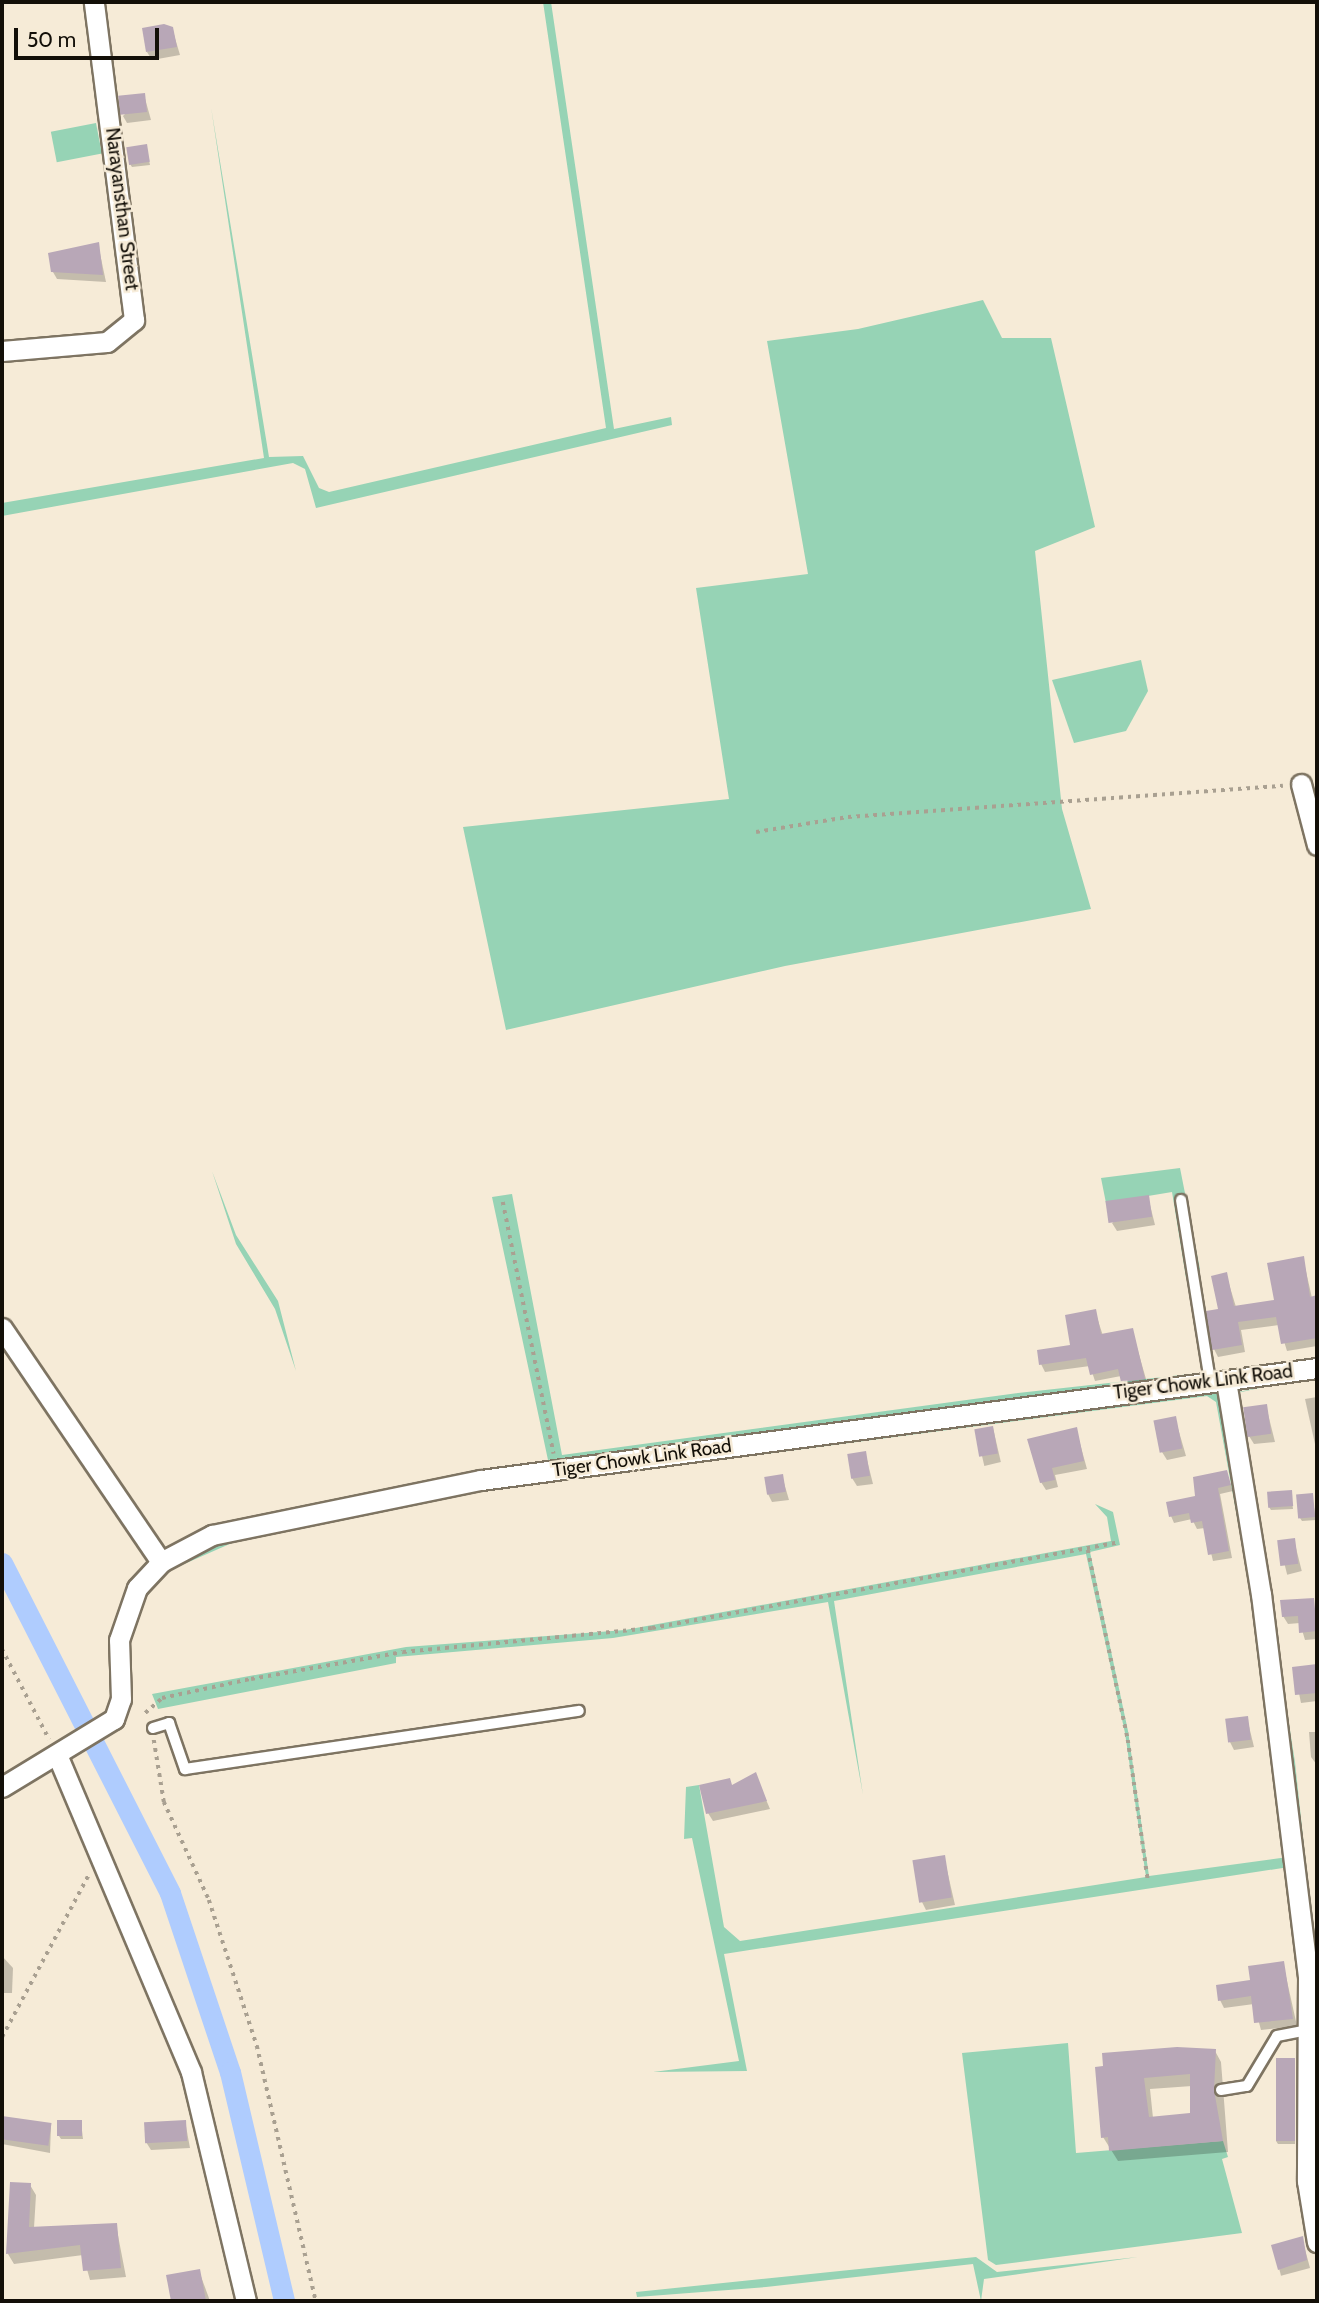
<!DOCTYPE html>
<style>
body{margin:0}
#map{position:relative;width:1319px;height:2303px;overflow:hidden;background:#f6ebd7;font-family:Cabin,sans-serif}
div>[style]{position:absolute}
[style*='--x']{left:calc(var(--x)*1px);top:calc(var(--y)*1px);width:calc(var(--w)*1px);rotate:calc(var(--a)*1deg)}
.green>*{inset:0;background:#96d3b5;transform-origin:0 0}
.shadow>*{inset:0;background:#0003;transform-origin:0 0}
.canal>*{height:21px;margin:-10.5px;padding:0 10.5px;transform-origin:10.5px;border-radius:10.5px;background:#afccfe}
.building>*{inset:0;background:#b8a7b7;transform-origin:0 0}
.path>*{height:3.5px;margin-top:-1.75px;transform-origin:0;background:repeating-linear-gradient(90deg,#a9a091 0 3.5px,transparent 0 8.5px)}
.roads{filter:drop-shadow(2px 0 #7e7462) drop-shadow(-2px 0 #7e7462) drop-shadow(0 2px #7e7462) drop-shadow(0 -2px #7e7462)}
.lane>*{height:10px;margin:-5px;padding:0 5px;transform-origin:5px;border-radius:5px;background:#fff}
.street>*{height:19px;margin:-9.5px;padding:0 9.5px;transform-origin:9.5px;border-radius:9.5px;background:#fff}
span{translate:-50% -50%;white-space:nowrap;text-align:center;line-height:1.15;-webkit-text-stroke:5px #f6ebd7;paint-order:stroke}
.street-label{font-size:19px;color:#130f08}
.frame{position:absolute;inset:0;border:4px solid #130f08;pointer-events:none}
.scale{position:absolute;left:14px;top:28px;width:145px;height:32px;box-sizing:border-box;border:4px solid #130f08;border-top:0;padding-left:9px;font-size:21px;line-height:24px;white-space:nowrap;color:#130f08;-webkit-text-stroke:5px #f6ebd7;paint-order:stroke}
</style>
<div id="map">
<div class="green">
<div style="clip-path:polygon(543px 2px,551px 2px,614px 429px,671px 417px,672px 425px,316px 508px,305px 469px,293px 463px,2px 516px,2px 503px,264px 458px,211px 107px,269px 457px,303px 456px,319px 488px,329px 492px,606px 428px)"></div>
<div style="left:96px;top:123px;width:31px;height:46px;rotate:79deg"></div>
<div style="clip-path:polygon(983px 300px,1002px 338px,1051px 338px,1095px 527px,1035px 551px,1062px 809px,1091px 909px,785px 966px,506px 1030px,463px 827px,729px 799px,696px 588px,808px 574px,767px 341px,858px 329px)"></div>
<div style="clip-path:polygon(1141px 660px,1148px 691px,1126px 731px,1074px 743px,1052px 680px)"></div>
<div style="clip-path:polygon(1180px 1168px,1200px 1269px,1186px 1278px,1172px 1192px,1106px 1203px,1101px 1178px)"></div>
<div style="clip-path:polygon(212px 1171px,236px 1235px,278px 1301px,296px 1371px,275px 1309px,236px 1244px)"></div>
<div style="clip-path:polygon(512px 1194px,562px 1455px,1018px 1393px,1317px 1360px,548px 1460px,492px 1197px)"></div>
<div style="clip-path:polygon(1317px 1375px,1237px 1393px,1295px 1762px,1317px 1968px,1234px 1393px)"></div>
<div style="clip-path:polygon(1211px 1390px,1221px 1396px,1247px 1572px,1216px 1402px,1207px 1396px,476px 1492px,241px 1539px,166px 1572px,144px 1600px,125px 1659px,138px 1602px,153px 1580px,201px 1546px,450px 1491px)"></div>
<div style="clip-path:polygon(1095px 1504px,1113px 1512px,1120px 1545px,1090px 1552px,1128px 1731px,1149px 1876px,1288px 1857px,1289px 1867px,724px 1954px,747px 2071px,653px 2072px,739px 2061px,692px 1838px,684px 1839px,686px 1787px,699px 1785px,724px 1927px,740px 1941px,1146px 1877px,1125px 1733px,1086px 1554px,834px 1601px,863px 1795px,828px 1602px,613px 1638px,396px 1657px,396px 1663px,158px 1709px,152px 1694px,406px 1647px,625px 1630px,1111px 1541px,1107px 1517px)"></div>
<div style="clip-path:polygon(1068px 2043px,1076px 2153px,1223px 2141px,1228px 2157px,1222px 2159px,1242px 2233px,996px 2265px,988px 2260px,962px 2053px)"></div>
<div style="clip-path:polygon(976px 2257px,997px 2272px,1138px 2257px,984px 2279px,981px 2301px,973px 2264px,766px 2287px,637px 2297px,636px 2292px)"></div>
</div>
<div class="shadow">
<div style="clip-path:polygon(172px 28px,180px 55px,152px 60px,147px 52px)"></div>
<div style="clip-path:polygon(144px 95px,151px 120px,127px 123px,123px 116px)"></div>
<div style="clip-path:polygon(146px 146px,150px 165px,132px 167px,130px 164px)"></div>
<div style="clip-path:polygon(98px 244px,106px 282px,57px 279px,53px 272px)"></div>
<div style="clip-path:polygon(1148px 1197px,1155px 1225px,1117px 1231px,1112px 1223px)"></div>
<div style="clip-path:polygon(1303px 1258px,1312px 1298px,1317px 1297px,1317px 1346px,1287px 1351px,1279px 1325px,1241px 1330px,1245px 1352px,1218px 1357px,1214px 1349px,1226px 1274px,1236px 1307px,1276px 1302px)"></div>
<div style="clip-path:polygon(1095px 1311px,1103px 1336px,1132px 1330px,1148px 1386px,1127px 1389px,1121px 1376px,1095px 1381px,1090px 1366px,1045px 1372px,1041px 1364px,1072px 1346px)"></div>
<div style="clip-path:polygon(1317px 1397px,1317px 1444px,1315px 1444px,1305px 1399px)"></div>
<div style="clip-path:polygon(1266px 1406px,1275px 1442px,1254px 1444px,1249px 1436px)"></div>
<div style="clip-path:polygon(1175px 1418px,1186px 1456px,1167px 1460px,1162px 1452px)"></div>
<div style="left:993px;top:1428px;width:35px;height:17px;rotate:77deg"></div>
<div style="clip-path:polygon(1076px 1429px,1087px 1469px,1055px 1475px,1058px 1487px,1046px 1490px,1041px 1482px)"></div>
<div style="clip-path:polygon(865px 1452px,873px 1484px,857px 1486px,852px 1478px)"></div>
<div style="clip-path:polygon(1226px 1472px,1233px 1491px,1220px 1494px,1232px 1558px,1213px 1561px,1205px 1528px,1197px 1529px,1192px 1519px,1174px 1523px,1171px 1516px)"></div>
<div style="clip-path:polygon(782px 1476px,789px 1500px,772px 1502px,768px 1494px)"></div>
<div style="clip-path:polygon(1291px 1492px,1293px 1509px,1271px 1510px,1269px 1507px)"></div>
<div style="clip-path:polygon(1312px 1495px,1316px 1520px,1302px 1521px,1300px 1518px)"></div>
<div style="left:1294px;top:1540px;width:32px;height:15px;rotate:76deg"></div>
<div style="clip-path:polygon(1313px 1600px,1317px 1639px,1305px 1640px,1300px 1623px,1288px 1624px,1283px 1616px)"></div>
<div style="clip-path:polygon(1317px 1667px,1317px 1701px,1301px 1703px,1294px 1669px)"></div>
<div style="clip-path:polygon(1247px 1718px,1254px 1747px,1234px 1750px,1230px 1742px)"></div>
<div style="clip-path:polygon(1309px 1732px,1317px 1732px,1317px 1765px,1311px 1757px)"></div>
<div style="clip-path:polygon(755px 1774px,770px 1809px,713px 1821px,708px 1813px)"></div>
<div style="clip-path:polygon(944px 1857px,955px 1905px,926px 1910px,922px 1902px)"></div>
<div style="clip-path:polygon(2px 1956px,13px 1968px,12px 1993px,2px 1993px)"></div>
<div style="clip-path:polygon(1283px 1963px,1297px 2026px,1261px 2030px,1254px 2004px,1224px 2008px,1220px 2000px)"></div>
<div style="clip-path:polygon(evenodd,1215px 2051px,1221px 2062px,1228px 2152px,1118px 2161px,1103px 2137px,1097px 2069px,1215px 2051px,1192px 2086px,1192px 2115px,1153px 2118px,1150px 2089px,1192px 2086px)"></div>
<div style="clip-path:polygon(1294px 2060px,1295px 2144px,1278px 2144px,1276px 2141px)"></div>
<div style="clip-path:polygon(2px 2117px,51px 2125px,50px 2153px,2px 2144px)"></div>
<div style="clip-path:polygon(185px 2121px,190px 2148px,151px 2150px,146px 2142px)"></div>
<div style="clip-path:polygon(81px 2122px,83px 2139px,61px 2139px,59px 2136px)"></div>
<div style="clip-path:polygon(12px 2184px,30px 2185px,36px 2195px,34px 2228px,116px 2225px,126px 2277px,90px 2280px,83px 2255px,14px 2264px,8px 2254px)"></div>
<div style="left:1302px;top:2238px;width:31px;height:30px;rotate:75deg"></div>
<div style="clip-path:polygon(199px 2271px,210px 2301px,173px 2301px,168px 2277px)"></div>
</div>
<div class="canal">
<div style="--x:2;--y:1563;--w:370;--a:63"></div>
<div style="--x:170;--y:1893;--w:189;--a:71.5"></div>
<div style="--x:230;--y:2072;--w:235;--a:76.7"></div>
</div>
<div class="building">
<div style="clip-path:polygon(164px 24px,173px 27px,177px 47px,146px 52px,142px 28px)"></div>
<div style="left:145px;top:93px;width:19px;height:27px;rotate:84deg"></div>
<div style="left:147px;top:144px;width:18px;height:21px;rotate:81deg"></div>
<div style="clip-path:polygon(99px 242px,103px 275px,51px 272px,48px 253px)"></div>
<div style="left:1149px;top:1195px;width:22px;height:44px;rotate:82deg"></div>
<div style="clip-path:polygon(1304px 1256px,1310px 1297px,1317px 1295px,1317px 1338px,1281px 1344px,1276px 1317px,1238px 1322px,1242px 1345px,1212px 1350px,1206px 1311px,1218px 1309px,1211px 1276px,1227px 1272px,1234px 1306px,1274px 1300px,1267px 1263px)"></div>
<div style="clip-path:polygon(1096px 1309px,1101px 1334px,1133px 1328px,1145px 1379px,1121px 1382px,1118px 1369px,1090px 1375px,1086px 1358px,1039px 1365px,1037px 1350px,1070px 1345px,1065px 1315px)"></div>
<div style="left:1267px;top:1404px;width:30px;height:24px;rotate:82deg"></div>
<div style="left:1176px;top:1416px;width:33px;height:23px;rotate:79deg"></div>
<div style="left:993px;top:1426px;width:28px;height:19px;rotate:80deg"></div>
<div style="clip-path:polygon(1077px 1427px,1084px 1461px,1052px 1468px,1055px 1480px,1040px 1483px,1027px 1439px)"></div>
<div style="left:866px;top:1451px;width:25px;height:19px;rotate:81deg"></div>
<div style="clip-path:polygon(1227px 1470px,1231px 1485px,1218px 1488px,1229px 1551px,1208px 1555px,1202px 1521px,1191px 1523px,1189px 1513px,1169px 1517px,1166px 1502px,1195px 1496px,1193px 1477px)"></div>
<div style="left:783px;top:1474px;width:18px;height:19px;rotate:81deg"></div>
<div style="left:1292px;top:1490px;width:16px;height:25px;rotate:86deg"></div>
<div style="left:1313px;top:1493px;width:24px;height:17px;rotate:85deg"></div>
<div style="left:1295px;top:1538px;width:26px;height:18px;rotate:83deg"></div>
<div style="clip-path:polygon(1314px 1598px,1317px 1631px,1299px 1633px,1298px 1616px,1282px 1617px,1280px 1600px)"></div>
<div style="clip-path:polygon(1317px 1664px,1317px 1693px,1295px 1695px,1292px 1667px)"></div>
<div style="left:1248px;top:1716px;width:24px;height:23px;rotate:83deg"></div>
<div style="clip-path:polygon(756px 1772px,767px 1801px,706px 1814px,699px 1785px,730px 1778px,732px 1785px)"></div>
<div style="left:945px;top:1855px;width:43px;height:33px;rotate:81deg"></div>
<div style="clip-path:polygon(1284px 1961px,1293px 2019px,1254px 2023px,1251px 1996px,1218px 2001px,1216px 1985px,1250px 1980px,1248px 1966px)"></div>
<div style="clip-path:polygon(evenodd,1177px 2047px,1216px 2049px,1214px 2090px,1223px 2141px,1109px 2151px,1108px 2137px,1101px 2138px,1095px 2067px,1103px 2066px,1102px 2053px,1177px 2047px,1190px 2074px,1190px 2113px,1149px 2117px,1144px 2078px,1190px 2074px)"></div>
<div style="left:1276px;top:2058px;width:19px;height:83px"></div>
<div style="left:2px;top:2116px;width:50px;height:23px;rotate:8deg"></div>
<div style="left:57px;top:2120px;width:25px;height:16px"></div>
<div style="left:186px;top:2120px;width:21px;height:42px;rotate:87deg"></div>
<div style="clip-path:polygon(10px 2182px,31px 2183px,29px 2227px,117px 2223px,121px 2268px,83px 2271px,80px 2245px,6px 2254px)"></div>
<div style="clip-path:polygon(1303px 2236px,1307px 2260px,1278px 2270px,1271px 2245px)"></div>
<div style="clip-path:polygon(200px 2269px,206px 2301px,171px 2301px,166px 2275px)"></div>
</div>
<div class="path">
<div style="--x:756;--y:832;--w:93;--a:-9.3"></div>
<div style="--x:848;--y:817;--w:436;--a:-4.1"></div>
<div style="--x:503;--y:1202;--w:257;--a:78.6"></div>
<div style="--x:1088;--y:1550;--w:194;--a:78.1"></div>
<div style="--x:1128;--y:1740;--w:142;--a:81.9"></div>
<div style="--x:2;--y:1649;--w:102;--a:62.4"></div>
<div style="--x:145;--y:1713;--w:23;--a:-41"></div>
<div style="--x:162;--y:1698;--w:91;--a:-12.1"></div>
<div style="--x:251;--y:1679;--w:154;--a:-10.1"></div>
<div style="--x:403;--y:1652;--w:250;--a:-5.5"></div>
<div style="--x:652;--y:1628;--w:472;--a:-10.4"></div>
<div style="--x:154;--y:1740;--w:63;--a:80.8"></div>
<div style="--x:164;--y:1802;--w:108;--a:65.3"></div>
<div style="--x:209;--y:1900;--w:154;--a:71.8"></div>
<div style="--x:257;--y:2046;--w:262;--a:77"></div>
<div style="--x:2;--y:2037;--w:183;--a:-61.9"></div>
</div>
<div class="roads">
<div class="lane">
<div style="--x:1181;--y:1200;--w:184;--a:80.9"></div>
<div style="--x:153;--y:1728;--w:17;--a:-17"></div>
<div style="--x:169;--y:1723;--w:49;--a:70.8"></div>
<div style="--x:185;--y:1769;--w:398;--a:-8.4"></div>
<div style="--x:1221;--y:2090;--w:26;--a:-9"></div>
<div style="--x:1247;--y:2086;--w:58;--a:-59"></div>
<div style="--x:1277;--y:2036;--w:32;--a:-11"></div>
</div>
<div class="street">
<div style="--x:2;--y:351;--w:105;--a:-4.9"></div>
<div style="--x:107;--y:342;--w:35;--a:-39"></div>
<div style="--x:134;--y:320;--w:321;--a:-97.2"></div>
<div style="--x:1301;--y:784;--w:63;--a:75.3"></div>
<div style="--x:2;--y:1328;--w:283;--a:55.8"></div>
<div style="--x:1226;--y:1381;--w:216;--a:80.7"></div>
<div style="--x:1261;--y:1594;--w:385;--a:83"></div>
<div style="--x:1308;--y:1976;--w:205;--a:90.3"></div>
<div style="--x:1307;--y:2181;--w:62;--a:80.7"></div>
<div style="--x:58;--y:1757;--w:342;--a:67.1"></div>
<div style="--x:191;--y:2072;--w:236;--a:76.5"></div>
<div style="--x:2;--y:1787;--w:131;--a:-31.3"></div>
<div style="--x:114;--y:1719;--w:21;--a:-71"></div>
<div style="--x:121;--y:1699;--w:59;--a:-91.9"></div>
<div style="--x:119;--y:1640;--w:55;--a:-70.9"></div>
<div style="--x:137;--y:1588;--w:35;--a:-47"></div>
<div style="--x:161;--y:1562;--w:58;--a:-27.9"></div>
<div style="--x:212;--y:1535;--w:275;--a:-11.6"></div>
<div style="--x:481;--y:1480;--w:843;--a:-7.63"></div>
</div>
</div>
<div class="street-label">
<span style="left:122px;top:209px;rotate:83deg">Narayansthan Street</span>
<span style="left:1203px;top:1382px;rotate:-7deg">Tiger Chowk Link Road</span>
<span style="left:642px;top:1458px;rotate:-8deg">Tiger Chowk Link Road</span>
</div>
<div class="frame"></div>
<div class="scale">50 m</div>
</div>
